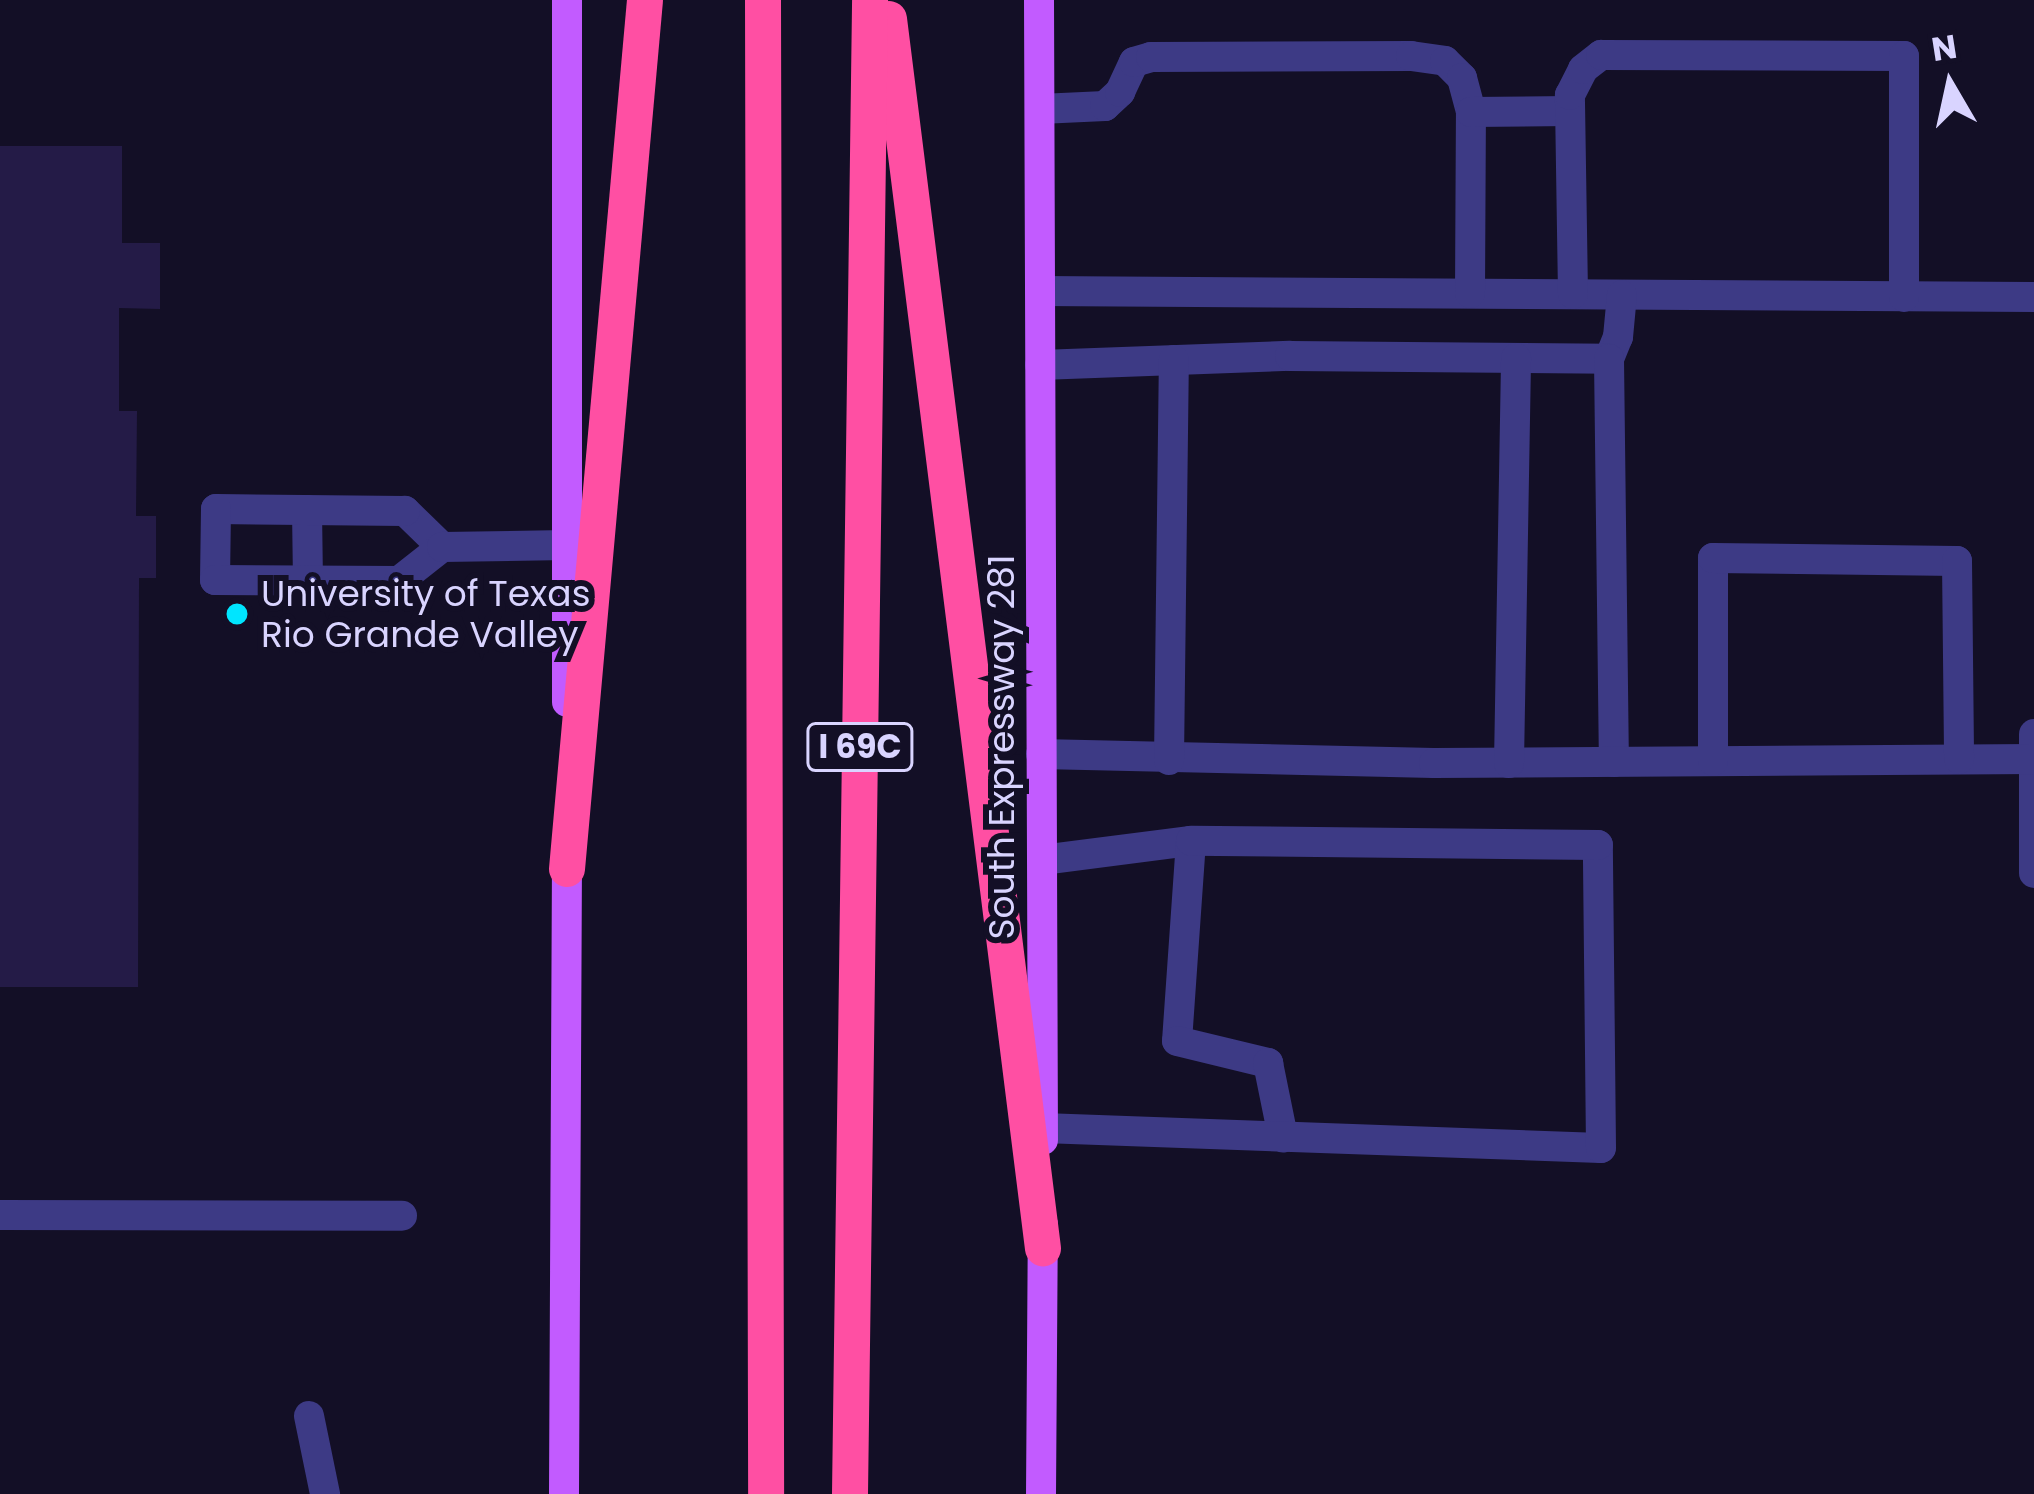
<!DOCTYPE html>
<style>
body{margin:0}
#map{position:relative;width:2034px;height:1494px;overflow:hidden;background:#130f26;font-family:Poppins,sans-serif}
div>[style]{position:absolute}
[style*='--x']{left:calc(var(--x)*1px);top:calc(var(--y)*1px);width:calc(var(--w)*1px);rotate:calc(var(--a)*1deg)}
.building>*{inset:0;background:#241b47}
.minor>*{height:30px;margin:-15px;padding:0 15px;transform-origin:15px;border-radius:15px;background:#3d3a85}
.major>*{height:30px;margin:-15px;padding:0 15px;transform-origin:15px;border-radius:15px;background:#c25bff}
.highway>*{height:36px;margin:-18px;padding:0 18px;transform-origin:18px;border-radius:18px;background:#ff4fa3}
.dots>*{width:33px;height:33px;translate:-50% -50%;box-sizing:border-box;border:6px solid #130f26;border-radius:50%}
span{translate:-50% -50%;white-space:nowrap;text-align:center;line-height:1.15;-webkit-text-stroke:12px #130f26;paint-order:stroke}
.shield-label span{padding:3px 9px;background:#130f26;border:3px solid;border-radius:9px;-webkit-text-stroke-width:0}
.shield-label{font-size:33px;color:#d9d4ff;font-weight:700}
.poi-label{font-size:36px;color:#d9d4ff}
.left{translate:0 -50%;text-align:left}
.street-label{font-size:36px;color:#d9d4ff}
.north{position:absolute;left:1890px;top:24px;width:120px;height:120px;-webkit-text-stroke:9px #130f26;paint-order:stroke;rotate:351deg;font-size:33px;font-weight:700;line-height:48px;text-align:center;color:#d9d4ff}
.north::after{content:'';display:block;margin:auto;width:42px;height:54px;background:#d9d4ff;clip-path:polygon(50% 0,100% 100%,50% 72%,0 100%)}
</style>
<div id="map">
<div class="building">
<div style="clip-path:polygon(0 146px,122px 146px,122px 243px,160px 243px,160px 309px,119px 308px,119px 411px,137px 411px,136px 516px,156px 516px,156px 578px,139px 578px,138px 987px,0 987px)"></div>
</div>
<div class="minor">
<div style="--x:1040;--y:109;--w:65;--a:-2.6"></div>
<div style="--x:1105;--y:106;--w:21;--a:-43"></div>
<div style="--x:1120;--y:92;--w:33;--a:-65"></div>
<div style="--x:1134;--y:62;--w:18;--a:-16"></div>
<div style="--x:1151;--y:57;--w:260;--a:-0.2"></div>
<div style="--x:1411;--y:56;--w:34;--a:8"></div>
<div style="--x:1445;--y:61;--w:24;--a:45"></div>
<div style="--x:1462;--y:78;--w:35;--a:75"></div>
<div style="--x:1040;--y:291;--w:994;--a:0.35"></div>
<div style="--x:1470;--y:293;--w:181;--a:-89.7"></div>
<div style="--x:1471;--y:112;--w:99;--a:-0.6"></div>
<div style="--x:1573;--y:294;--w:199;--a:-90.9"></div>
<div style="--x:1570;--y:95;--w:29;--a:-63"></div>
<div style="--x:1583;--y:69;--w:23;--a:-38"></div>
<div style="--x:1601;--y:55;--w:303;--a:0.2"></div>
<div style="--x:1904;--y:56;--w:241;--a:90"></div>
<div style="--x:1609;--y:359;--w:24;--a:-68"></div>
<div style="--x:1618;--y:337;--w:42;--a:-84.6"></div>
<div style="--x:1040;--y:365;--w:250;--a:-2.1"></div>
<div style="--x:1290;--y:356;--w:319;--a:0.5"></div>
<div style="--x:1609;--y:359;--w:403;--a:89.3"></div>
<div style="--x:307;--y:510;--w:71;--a:89.2"></div>
<div style="--x:442;--y:547;--w:52;--a:-135.8"></div>
<div style="--x:405;--y:511;--w:189;--a:-179.4"></div>
<div style="--x:216;--y:509;--w:71;--a:90.8"></div>
<div style="--x:215;--y:580;--w:184;--a:0.3"></div>
<div style="--x:399;--y:581;--w:55;--a:-38.3"></div>
<div style="--x:442;--y:547;--w:125;--a:-0.9"></div>
<div style="--x:2034;--y:734;--w:139;--a:90"></div>
<div style="--x:1041;--y:754;--w:393;--a:1.3"></div>
<div style="--x:1434;--y:763;--w:600;--a:-0.38"></div>
<div style="--x:1169;--y:760;--w:400;--a:-89.3"></div>
<div style="--x:1713;--y:761;--w:203;--a:-90"></div>
<div style="--x:1713;--y:558;--w:244;--a:0.7"></div>
<div style="--x:1957;--y:561;--w:198;--a:89.4"></div>
<div style="--x:1509;--y:763;--w:405;--a:-89"></div>
<div style="--x:1042;--y:860;--w:150;--a:-7.3"></div>
<div style="--x:1191;--y:841;--w:200;--a:94"></div>
<div style="--x:1177;--y:1041;--w:94;--a:13.6"></div>
<div style="--x:1268;--y:1063;--w:76;--a:78.5"></div>
<div style="--x:1043;--y:1128;--w:558;--a:2.05"></div>
<div style="--x:1601;--y:1148;--w:303;--a:-90.6"></div>
<div style="--x:1598;--y:845;--w:407;--a:-179.4"></div>
<div style="--x:0;--y:1215;--w:402;--a:0.1"></div>
<div style="--x:309;--y:1416;--w:80;--a:78.4"></div>
</div>
<div class="major">
<div style="--x:567;--y:0;--w:702;--a:90"></div>
<div style="--x:1039;--y:0;--w:1140;--a:89.8"></div>
<div style="--x:564;--y:1494;--w:648;--a:-89.73"></div>
<div style="--x:1041;--y:1494;--w:270;--a:-89.6"></div>
</div>
<div class="highway">
<div style="--x:763;--y:0;--w:1494;--a:89.88"></div>
<div style="--x:889;--y:19;--w:1239;--a:82.86"></div>
<div style="--x:567;--y:869;--w:872;--a:-84.87"></div>
<div style="--x:850;--y:1494;--w:1494;--a:-89.23"></div>
</div>
<div class="dots">
<div style="left:237px;top:614px;background:#00e5ff"></div>
</div>
<div class="shield-label">
<span style="left:860px;top:747px">I 69C</span>
</div>
<div class="poi-label">
<span class="left" style="left:261px;top:614px">University of Texas<br>Rio Grande Valley</span>
</div>
<div class="street-label">
<span style="left:1002px;top:747px;rotate:-90deg">South Expressway 281</span>
</div>
<div class="north">N</div>
</div>
